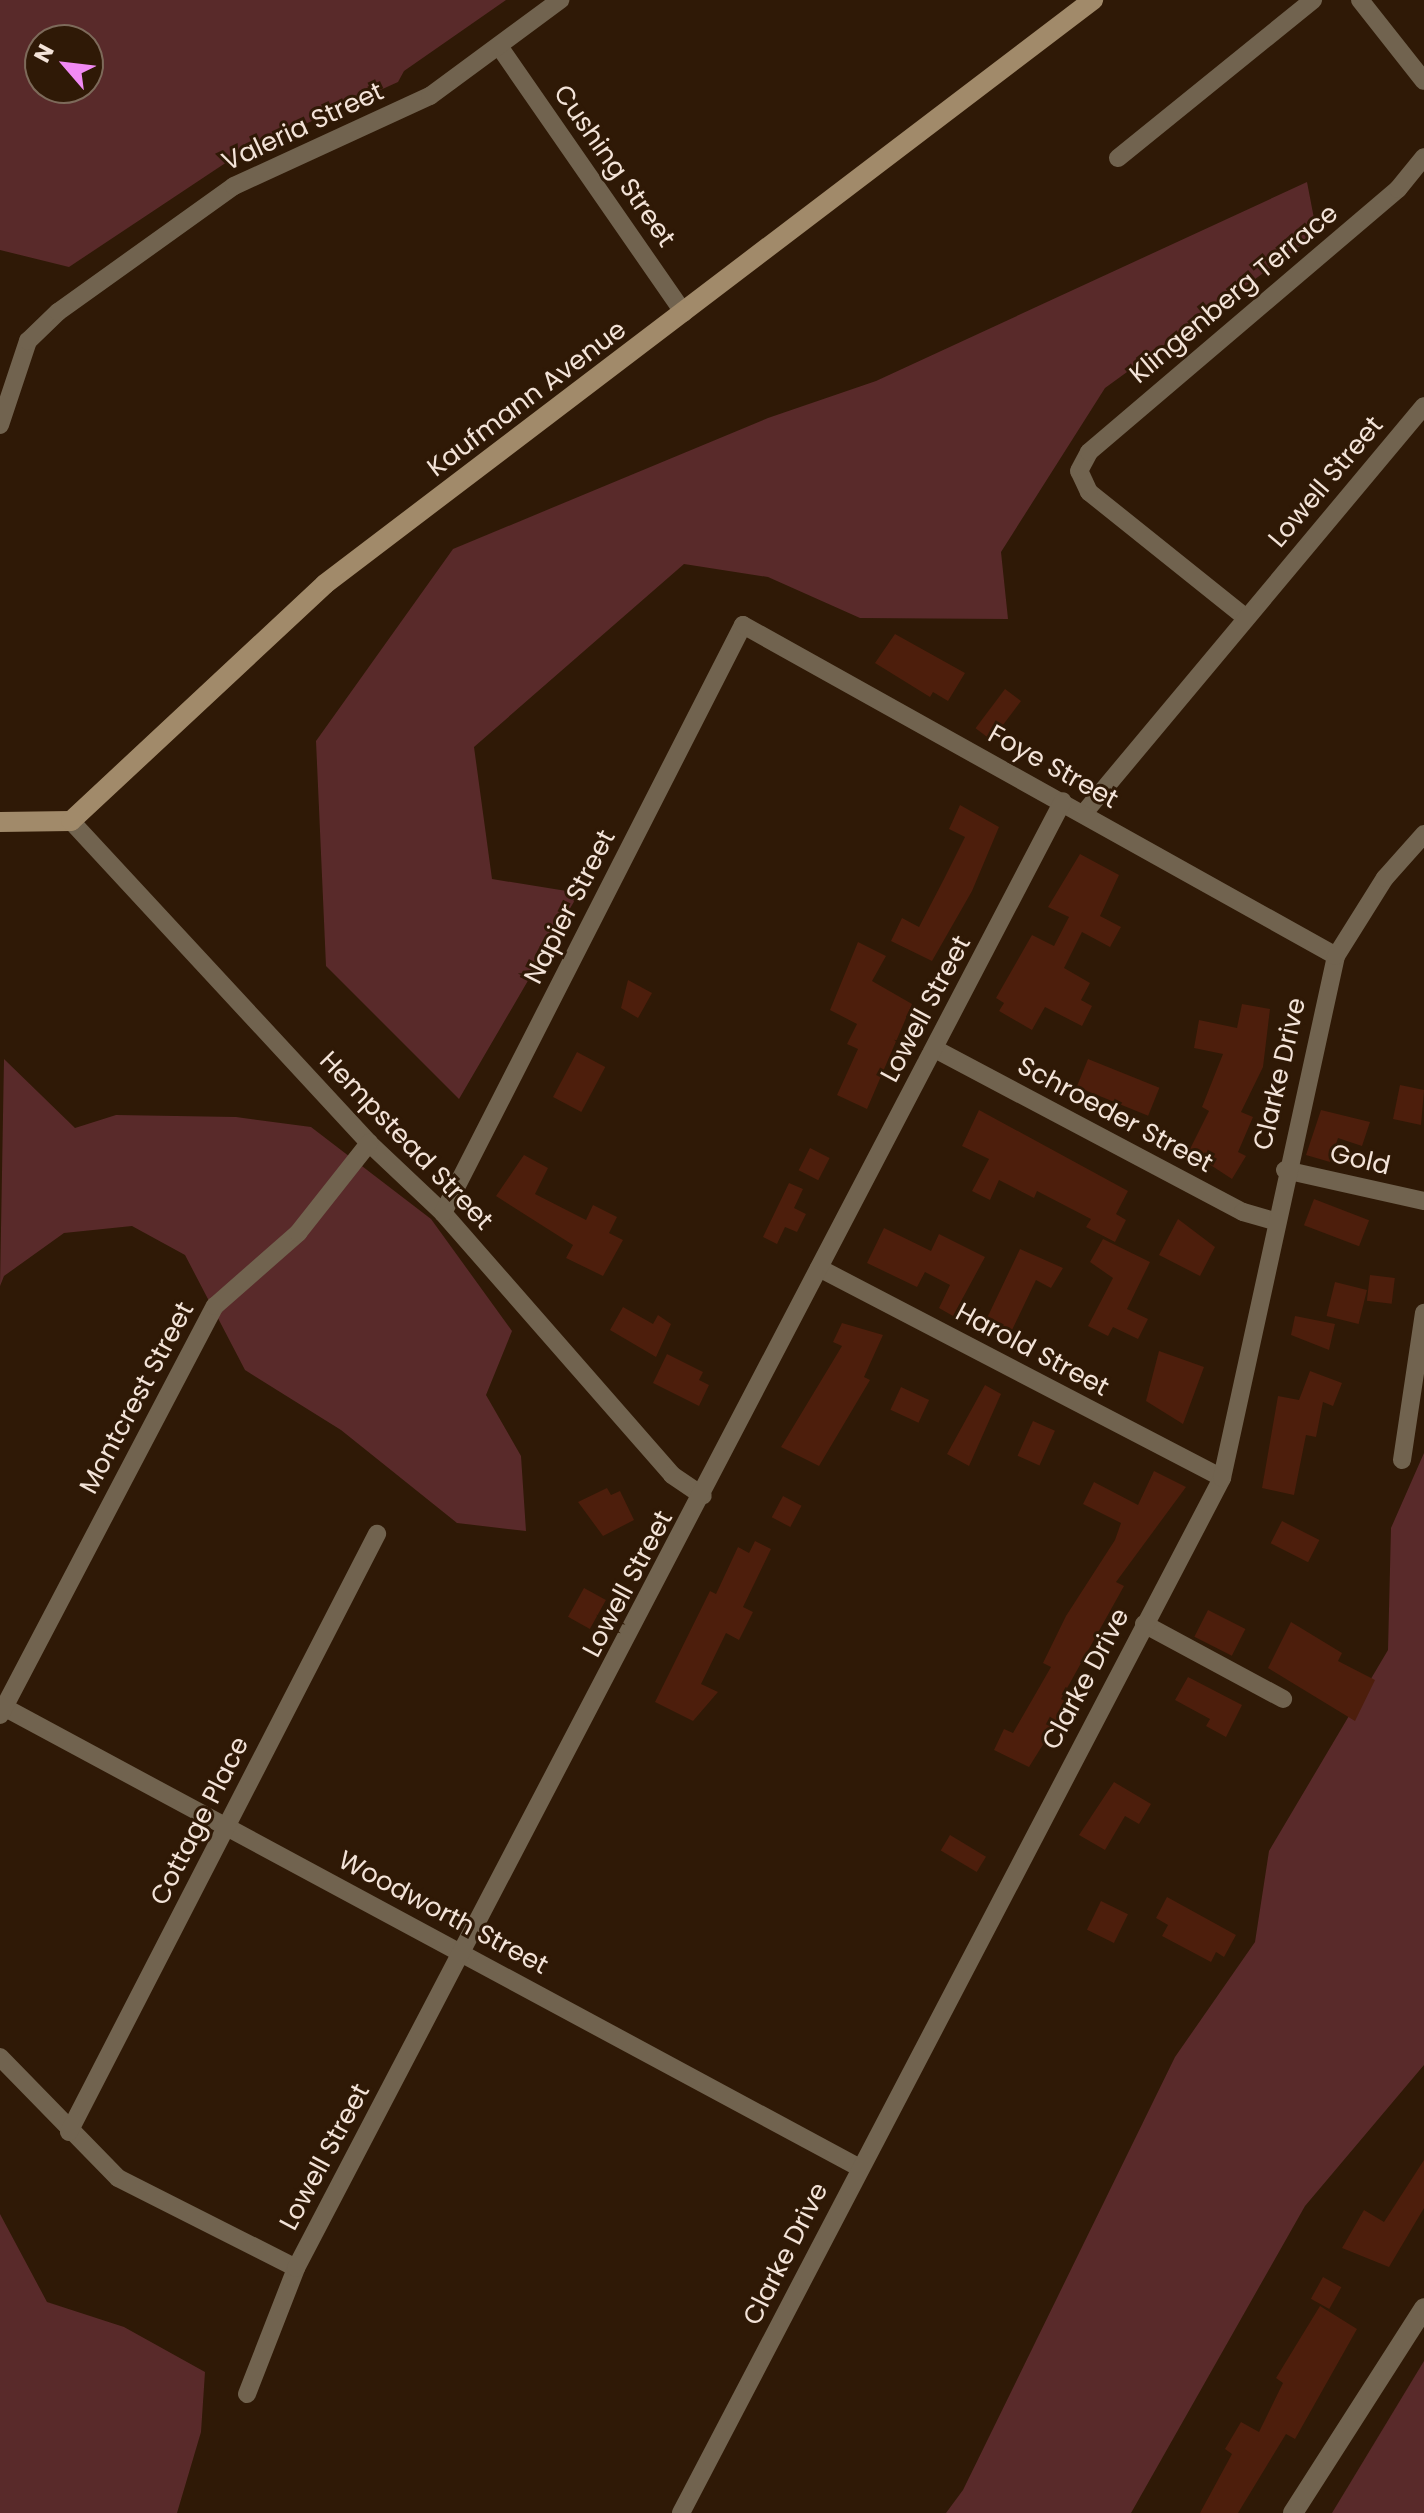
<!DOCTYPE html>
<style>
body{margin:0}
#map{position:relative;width:1424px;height:2513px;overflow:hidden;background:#2f1906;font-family:Poppins,sans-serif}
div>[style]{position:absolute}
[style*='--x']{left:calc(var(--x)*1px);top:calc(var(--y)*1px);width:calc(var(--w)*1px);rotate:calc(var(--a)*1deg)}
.green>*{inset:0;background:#592a2a}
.building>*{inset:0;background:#4d1e0c;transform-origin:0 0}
.minor>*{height:18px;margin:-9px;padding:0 9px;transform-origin:9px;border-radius:9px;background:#71634f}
.tertiary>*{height:20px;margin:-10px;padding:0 10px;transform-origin:10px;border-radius:10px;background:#71634f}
.secondary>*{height:20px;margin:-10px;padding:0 10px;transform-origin:10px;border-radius:10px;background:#a18a6a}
span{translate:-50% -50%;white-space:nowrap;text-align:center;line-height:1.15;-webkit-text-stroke:6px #2f1906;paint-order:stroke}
.street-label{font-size:26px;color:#f3e3d8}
.north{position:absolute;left:24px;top:24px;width:80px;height:80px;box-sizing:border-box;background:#2f1906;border:2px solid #7d6a5a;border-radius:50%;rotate:298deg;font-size:22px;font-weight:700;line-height:32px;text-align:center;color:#f3e3d8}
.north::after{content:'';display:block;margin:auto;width:28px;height:36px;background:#f18af4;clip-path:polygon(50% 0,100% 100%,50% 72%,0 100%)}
</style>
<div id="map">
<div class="green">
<div style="clip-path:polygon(evenodd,0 0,506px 0,404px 71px,398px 82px,239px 154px,69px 267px,0 250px,0 0,40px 40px,88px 40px,88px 88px,40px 88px,40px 40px)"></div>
<div style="clip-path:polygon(1307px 182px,1317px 234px,1105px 388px,1001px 552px,1008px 619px,860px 618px,768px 577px,684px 564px,474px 747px,492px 879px,579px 893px,459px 1099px,326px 966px,316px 741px,453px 549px,768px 418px,876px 381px)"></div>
<div style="clip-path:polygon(4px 1059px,75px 1128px,116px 1115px,236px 1117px,311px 1127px,431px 1219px,512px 1331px,486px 1395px,521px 1456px,526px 1531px,457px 1523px,341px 1430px,245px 1370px,185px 1255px,132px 1226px,64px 1233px,4px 1276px,0 1286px)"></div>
<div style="clip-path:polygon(1424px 1453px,1424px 2065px,1305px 2206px,1131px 2513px,946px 2513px,963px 2490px,1175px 2057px,1255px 1942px,1269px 1851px,1388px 1650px,1391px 1528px)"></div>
<div style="clip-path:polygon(0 2214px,47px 2302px,124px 2327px,205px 2372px,201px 2432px,177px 2513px,0 2513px)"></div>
<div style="clip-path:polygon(1424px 2361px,1424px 2513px,1332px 2513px)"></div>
</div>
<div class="building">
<div style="clip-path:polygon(895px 634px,965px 673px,948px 701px,933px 692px,930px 697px,875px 663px)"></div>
<div style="left:1005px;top:689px;width:20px;height:49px;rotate:37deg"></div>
<div style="clip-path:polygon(960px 805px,999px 827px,972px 891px,932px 961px,891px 941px,902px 918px,919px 927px,944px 879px,965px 837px,949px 829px)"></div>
<div style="clip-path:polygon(1080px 854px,1119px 875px,1100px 916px,1121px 927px,1110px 947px,1082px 932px,1064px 968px,1090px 983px,1081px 1000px,1092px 1006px,1082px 1026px,1045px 1007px,1032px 1030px,999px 1011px,1004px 1003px,996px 998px,1032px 935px,1054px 946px,1069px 917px,1048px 907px)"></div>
<div style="clip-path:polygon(858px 942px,886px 956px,872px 981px,912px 1004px,867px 1109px,837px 1095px,858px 1049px,847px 1044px,857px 1024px,830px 1010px)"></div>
<div style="clip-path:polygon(628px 980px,652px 993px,638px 1018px,621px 1008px)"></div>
<div style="clip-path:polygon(1242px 1004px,1270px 1009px,1263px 1067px,1241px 1112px,1253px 1117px,1238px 1152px,1246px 1156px,1232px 1179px,1189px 1151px,1209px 1111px,1202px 1107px,1223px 1054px,1194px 1048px,1199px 1020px,1237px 1028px)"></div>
<div style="left:577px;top:1052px;width:32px;height:51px;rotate:28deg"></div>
<div style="left:1088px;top:1059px;width:77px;height:30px;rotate:22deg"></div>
<div style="clip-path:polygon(1400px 1085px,1424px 1090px,1421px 1125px,1393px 1119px)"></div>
<div style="clip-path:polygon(979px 1110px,1128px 1191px,1116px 1214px,1126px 1220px,1115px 1242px,1086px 1227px,1091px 1219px,1037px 1191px,1034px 1198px,999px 1180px,990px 1200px,972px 1191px,989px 1159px,962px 1146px)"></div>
<div style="clip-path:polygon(1321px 1110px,1370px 1122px,1362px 1146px,1338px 1138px,1330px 1162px,1306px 1155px)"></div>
<div style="left:810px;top:1148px;width:22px;height:25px;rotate:27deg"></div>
<div style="clip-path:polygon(524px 1155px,548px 1168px,535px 1194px,586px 1220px,593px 1205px,617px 1217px,609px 1233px,623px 1240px,603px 1276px,566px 1258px,573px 1245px,496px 1196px)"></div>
<div style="clip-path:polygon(789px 1183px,803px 1189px,794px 1208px,806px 1214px,797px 1232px,785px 1227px,777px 1244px,763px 1237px)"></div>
<div style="left:1314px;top:1199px;width:59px;height:28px;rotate:21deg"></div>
<div style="clip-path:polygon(1178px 1219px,1215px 1247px,1200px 1276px,1159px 1255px)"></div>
<div style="clip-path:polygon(884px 1228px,931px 1251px,939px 1234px,985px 1257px,953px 1316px,939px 1308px,950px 1285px,925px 1272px,917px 1287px,867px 1263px)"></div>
<div style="clip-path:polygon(1103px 1239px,1150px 1262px,1127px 1309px,1148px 1319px,1138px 1339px,1113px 1327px,1108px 1336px,1088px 1326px,1113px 1278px,1090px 1262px)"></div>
<div style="clip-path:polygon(1020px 1249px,1063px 1268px,1051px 1288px,1036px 1280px,1012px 1330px,987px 1318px)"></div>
<div style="left:1370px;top:1275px;width:25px;height:26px;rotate:7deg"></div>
<div style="left:1335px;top:1282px;width:33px;height:35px;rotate:14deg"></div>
<div style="clip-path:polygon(623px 1307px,653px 1324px,658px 1315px,671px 1324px,656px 1357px,610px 1330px)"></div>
<div style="clip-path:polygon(1295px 1316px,1335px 1324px,1329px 1350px,1291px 1335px)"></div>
<div style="clip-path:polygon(842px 1323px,883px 1335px,864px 1377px,870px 1380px,819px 1466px,781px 1447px,842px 1346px,833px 1342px)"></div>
<div style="clip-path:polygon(1159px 1351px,1204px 1367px,1183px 1424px,1146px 1401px)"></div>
<div style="clip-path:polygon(667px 1354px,703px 1372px,699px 1380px,709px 1385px,699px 1406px,653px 1383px)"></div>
<div style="clip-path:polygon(1310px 1371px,1342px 1383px,1333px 1406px,1323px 1402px,1316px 1437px,1306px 1435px,1294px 1495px,1262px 1488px,1278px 1396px,1299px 1400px)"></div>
<div style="clip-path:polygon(985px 1385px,1001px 1394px,969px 1466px,947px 1454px)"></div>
<div style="left:901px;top:1387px;width:31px;height:25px;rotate:25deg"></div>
<div style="left:1033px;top:1421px;width:24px;height:38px;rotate:24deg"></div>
<div style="clip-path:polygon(1154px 1471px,1186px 1487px,1116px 1582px,1124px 1586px,1061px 1699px,1069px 1703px,1029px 1767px,994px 1750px,1004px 1729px,1013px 1733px,1051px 1667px,1043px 1663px,1066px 1616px,1115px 1540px,1121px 1523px,1083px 1504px,1094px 1482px,1138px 1505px)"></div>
<div style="clip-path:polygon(607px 1488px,611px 1495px,620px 1491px,634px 1520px,603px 1536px,578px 1502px)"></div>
<div style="left:783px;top:1496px;width:21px;height:24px;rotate:28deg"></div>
<div style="left:1282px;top:1521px;width:42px;height:25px;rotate:27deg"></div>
<div style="clip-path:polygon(755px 1541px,771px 1549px,743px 1607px,753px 1612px,739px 1640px,726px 1633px,701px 1684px,718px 1692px,693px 1721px,655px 1702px,710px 1591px,716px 1594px,738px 1547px,749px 1553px)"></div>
<div style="left:584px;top:1588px;width:25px;height:33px;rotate:29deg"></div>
<div style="left:1208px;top:1610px;width:42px;height:30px;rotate:27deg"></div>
<div style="clip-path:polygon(1291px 1622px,1342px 1653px,1338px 1661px,1375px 1680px,1355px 1721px,1268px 1668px)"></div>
<div style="clip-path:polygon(1188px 1677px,1242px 1705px,1226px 1737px,1206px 1726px,1210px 1719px,1175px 1700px)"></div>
<div style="clip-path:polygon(1114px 1782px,1151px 1804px,1139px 1824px,1125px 1816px,1105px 1850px,1079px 1835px)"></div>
<div style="left:950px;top:1835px;width:42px;height:18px;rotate:31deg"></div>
<div style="clip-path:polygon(1167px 1897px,1236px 1935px,1224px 1957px,1216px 1952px,1211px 1962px,1162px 1936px,1168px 1925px,1156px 1918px)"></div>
<div style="left:1101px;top:1901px;width:30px;height:32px;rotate:26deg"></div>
<div style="clip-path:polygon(1424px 2160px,1424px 2208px,1389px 2267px,1342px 2248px,1364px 2210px,1384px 2222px)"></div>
<div style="left:1323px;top:2277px;width:21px;height:25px;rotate:29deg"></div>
<div style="clip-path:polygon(1320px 2306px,1357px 2329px,1295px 2439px,1286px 2434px,1238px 2513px,1200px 2513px,1232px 2454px,1225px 2449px,1241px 2422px,1259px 2432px,1283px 2383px,1276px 2378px)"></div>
</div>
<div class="minor">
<div style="--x:1360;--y:0;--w:103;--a:51.7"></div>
<div style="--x:501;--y:49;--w:321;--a:55.3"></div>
<div style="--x:1118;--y:158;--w:251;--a:-39"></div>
<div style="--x:0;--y:425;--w:89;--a:-71.6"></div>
<div style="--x:28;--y:341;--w:42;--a:-44"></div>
<div style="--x:58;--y:312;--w:216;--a:-35.6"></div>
<div style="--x:234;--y:186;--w:216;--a:-24.7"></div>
<div style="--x:430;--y:96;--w:162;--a:-36.4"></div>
<div style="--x:1245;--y:617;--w:200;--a:-141.3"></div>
<div style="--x:1089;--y:492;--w:23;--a:-115"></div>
<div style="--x:1079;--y:471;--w:21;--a:-62"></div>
<div style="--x:1089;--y:452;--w:406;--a:-40.4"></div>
<div style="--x:1398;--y:189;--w:41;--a:-50.9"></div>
<div style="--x:1084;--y:813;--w:530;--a:-50.13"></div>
<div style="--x:71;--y:821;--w:439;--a:47.2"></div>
<div style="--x:369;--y:1143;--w:102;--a:43.4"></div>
<div style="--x:443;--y:1213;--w:348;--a:48.8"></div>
<div style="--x:672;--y:1475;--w:37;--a:34"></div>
<div style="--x:935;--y:1049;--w:348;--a:27.9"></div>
<div style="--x:1243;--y:1212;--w:32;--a:16"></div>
<div style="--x:1285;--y:1170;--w:142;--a:12.6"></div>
<div style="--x:443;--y:1213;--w:660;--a:-62.97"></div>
<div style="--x:743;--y:625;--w:679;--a:29.17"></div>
<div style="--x:819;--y:1268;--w:454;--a:27.5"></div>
<div style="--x:1402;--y:1460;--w:149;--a:-81.5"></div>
<div style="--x:1144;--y:1624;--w:158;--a:28.3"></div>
<div style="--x:0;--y:1705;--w:977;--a:28.3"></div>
<div style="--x:0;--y:1715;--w:462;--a:-62.3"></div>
<div style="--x:215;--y:1306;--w:111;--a:-41.3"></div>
<div style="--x:298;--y:1233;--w:115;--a:-51.7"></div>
<div style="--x:0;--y:2057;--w:169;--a:45.7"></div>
<div style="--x:118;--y:2178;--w:199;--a:26.8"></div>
<div style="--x:69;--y:2132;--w:673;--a:-62.75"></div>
<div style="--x:247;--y:2394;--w:135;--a:-68.7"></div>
<div style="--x:296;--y:2268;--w:1655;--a:-62.4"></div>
<div style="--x:681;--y:2513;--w:1168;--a:-62.4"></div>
<div style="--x:1222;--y:1478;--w:534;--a:-77.68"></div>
<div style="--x:1336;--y:956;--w:92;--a:-57.9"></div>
<div style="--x:1385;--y:878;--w:59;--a:-48.4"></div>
</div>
<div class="tertiary">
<div style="--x:1293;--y:2513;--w:243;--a:-57.4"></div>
</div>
<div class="secondary">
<div style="--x:0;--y:822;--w:71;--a:-0.8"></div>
<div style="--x:71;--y:821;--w:347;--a:-43"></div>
<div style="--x:325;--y:584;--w:965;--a:-37.25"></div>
</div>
<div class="street-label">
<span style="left:303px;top:127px;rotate:-25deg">Valeria Street</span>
<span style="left:614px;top:166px;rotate:55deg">Cushing Street</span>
<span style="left:1234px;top:294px;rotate:-40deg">Klingenberg Terrace</span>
<span style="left:527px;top:399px;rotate:-37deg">Kaufmann Avenue</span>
<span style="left:1326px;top:482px;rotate:-50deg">Lowell Street</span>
<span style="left:1053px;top:767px;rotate:29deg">Foye Street</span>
<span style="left:570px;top:907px;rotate:-63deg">Napier Street</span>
<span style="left:926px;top:1009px;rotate:-62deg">Lowell Street</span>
<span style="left:1280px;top:1074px;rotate:-77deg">Clarke Drive</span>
<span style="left:1115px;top:1115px;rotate:28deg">Schroeder Street</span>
<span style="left:406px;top:1141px;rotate:46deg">Hempstead Street</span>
<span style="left:1360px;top:1160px;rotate:13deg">Gold</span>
<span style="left:1032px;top:1350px;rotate:28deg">Harold Street</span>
<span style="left:137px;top:1398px;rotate:-62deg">Montcrest Street</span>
<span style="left:628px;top:1584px;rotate:-62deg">Lowell Street</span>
<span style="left:1086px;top:1679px;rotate:-62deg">Clarke Drive</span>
<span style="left:200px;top:1821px;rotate:-63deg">Cottage Place</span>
<span style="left:443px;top:1913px;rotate:28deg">Woodworth Street</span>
<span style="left:325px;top:2157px;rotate:-62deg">Lowell Street</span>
<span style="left:786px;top:2254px;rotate:-63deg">Clarke Drive</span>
</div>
<div class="north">N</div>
</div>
